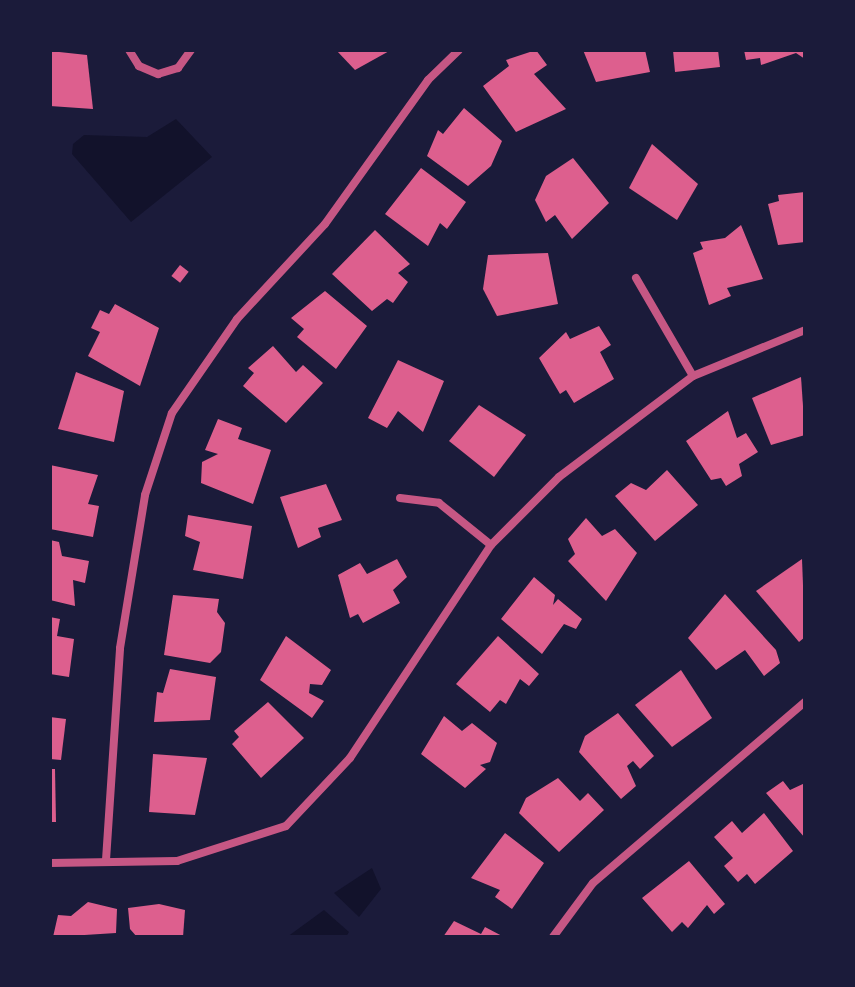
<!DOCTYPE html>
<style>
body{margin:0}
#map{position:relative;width:855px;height:987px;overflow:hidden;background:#1b1b3a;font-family:Lora,serif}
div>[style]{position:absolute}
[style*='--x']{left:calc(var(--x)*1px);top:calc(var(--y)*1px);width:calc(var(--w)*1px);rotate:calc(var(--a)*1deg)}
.water>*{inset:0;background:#12122b}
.building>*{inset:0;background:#dd5f8e;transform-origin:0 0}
.minor>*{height:8px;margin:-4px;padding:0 4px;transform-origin:4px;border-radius:4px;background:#c65784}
span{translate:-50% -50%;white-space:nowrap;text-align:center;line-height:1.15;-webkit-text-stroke:8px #1b1b3a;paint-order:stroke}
.frame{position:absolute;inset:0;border:52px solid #1b1b3a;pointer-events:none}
</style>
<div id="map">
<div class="water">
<div style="clip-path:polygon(176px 119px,212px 157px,131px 222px,72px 154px,73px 144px,84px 135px,147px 137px)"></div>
<div style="clip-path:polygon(372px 868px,381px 889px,359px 917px,334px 893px)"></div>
<div style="clip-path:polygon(324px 910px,349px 932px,346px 937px,287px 937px)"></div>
</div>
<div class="building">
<div style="clip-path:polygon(336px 50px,391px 50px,355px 70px)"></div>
<div style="clip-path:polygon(536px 50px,547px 65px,534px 74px,566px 109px,516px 132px,483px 86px,509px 66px,506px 60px)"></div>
<div style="clip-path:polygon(583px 50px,645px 50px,650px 72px,596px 82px)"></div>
<div style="clip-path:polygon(673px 50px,718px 50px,720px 67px,675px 72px)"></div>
<div style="clip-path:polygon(744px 50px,805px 50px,805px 59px,796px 53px,761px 65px,760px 58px,746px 60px)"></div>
<div style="clip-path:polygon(50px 51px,87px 55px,93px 109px,50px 106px)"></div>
<div style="clip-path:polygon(464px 108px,502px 141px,491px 166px,468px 186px,427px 156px,438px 130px,443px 134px)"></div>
<div style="clip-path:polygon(652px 144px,698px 184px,677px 220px,629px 188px)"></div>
<div style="clip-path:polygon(573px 158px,609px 203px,572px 239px,555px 215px,546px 222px,535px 200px,546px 176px)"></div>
<div style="clip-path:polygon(421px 168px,466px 202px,447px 229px,440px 223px,428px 246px,385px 214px)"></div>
<div style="clip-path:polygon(805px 192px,805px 242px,778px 245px,768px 204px,779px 201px,778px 195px)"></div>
<div style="clip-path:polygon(741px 225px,763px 279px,727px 288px,731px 296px,709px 305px,693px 253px,703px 249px,700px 242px,725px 238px)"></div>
<div style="clip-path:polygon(375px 230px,410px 264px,398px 273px,408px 282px,393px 303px,387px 299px,372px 311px,332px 274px)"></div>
<div style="clip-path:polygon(548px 253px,558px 304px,497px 316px,483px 289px,488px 255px)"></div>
<div style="left:180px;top:265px;width:11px;height:14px;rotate:38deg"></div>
<div style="clip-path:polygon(325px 291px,367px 326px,336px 369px,297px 337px,304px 329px,291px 318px)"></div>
<div style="clip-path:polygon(115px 304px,159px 328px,140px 386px,88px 356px,100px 332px,91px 328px,100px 310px,109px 314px)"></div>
<div style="clip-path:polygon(599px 326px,611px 345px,600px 352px,614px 379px,574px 403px,566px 390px,560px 394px,539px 358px,566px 332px,570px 339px)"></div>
<div style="clip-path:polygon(273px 346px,296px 372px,303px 365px,323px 383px,286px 423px,243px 386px,254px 373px,248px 368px)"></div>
<div style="clip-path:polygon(398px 360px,444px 381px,423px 432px,398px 411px,387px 428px,368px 418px)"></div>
<div style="clip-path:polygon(76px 372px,124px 391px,114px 442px,58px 429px)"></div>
<div style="clip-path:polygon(801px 377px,805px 435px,771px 445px,752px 398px)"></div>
<div style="clip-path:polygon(479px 405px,526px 435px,494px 477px,449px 441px)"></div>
<div style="clip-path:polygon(728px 411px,737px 438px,746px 433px,758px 452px,739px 464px,742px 476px,726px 486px,721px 478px,711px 480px,686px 441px)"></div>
<div style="clip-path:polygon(218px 419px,242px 428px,238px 439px,271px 450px,253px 504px,201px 483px,202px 462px,218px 454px,205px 450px)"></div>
<div style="clip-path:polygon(50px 465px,98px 475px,88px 504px,99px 506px,93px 537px,50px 529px)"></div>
<div style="clip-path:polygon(667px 470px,698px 505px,655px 541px,615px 496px,631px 483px,646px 490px)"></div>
<div style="clip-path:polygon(326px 484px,342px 520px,318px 528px,321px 537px,298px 548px,280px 497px)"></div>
<div style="clip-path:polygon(188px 515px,252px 526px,243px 579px,193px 570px,200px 542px,185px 536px)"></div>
<div style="clip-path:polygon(586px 518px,602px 536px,615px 529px,637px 553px,606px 601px,568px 561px,575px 554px,568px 539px)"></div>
<div style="clip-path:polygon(50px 540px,59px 542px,62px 556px,89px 561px,85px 583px,73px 580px,75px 606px,50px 600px)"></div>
<div style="clip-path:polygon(397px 559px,407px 577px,393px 590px,400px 603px,363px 623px,358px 614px,350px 618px,338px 575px,360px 563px,367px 574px)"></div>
<div style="clip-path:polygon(802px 559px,805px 637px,799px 642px,756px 591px)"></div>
<div style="clip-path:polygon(534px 577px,555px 595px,553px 605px,558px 599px,582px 619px,576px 629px,564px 624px,542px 654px,501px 619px)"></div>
<div style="clip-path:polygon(725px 594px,776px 650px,780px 663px,764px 676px,745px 650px,716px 670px,688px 638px)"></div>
<div style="clip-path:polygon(173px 595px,219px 599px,217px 612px,225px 623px,221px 652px,210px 663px,164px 655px)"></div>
<div style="clip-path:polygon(50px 617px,60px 619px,57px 636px,74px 639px,69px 677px,50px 674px)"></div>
<div style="clip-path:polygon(286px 636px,331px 670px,322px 685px,310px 684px,309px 693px,324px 701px,312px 718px,260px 680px)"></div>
<div style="clip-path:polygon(498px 636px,539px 674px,529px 686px,520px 679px,506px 704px,500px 700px,490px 712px,456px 684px)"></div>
<div style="clip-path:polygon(170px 669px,216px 677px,210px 720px,154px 722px,157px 692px,163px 693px)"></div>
<div style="clip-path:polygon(681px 670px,712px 718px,672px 747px,635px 705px)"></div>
<div style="clip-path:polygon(268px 702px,304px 738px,261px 778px,232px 744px,239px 737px,234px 731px)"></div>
<div style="clip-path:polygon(618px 713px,654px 756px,640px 769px,633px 761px,627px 766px,636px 786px,621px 799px,579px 752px,585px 736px)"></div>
<div style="clip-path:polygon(444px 716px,462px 731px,472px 723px,497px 743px,490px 762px,480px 765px,486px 769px,465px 788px,421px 754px)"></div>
<div style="clip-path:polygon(50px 717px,66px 719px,61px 760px,50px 759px)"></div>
<div style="clip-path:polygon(153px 754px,207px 758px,195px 815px,149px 812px)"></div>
<div style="clip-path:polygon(50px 769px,55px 769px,56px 822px,50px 822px)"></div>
<div style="clip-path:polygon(558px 778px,580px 801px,588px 793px,604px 810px,559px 852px,519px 813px,526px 798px)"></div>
<div style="clip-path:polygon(783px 781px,790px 790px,805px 783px,805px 838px,766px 793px)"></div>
<div style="clip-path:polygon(764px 813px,793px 851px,755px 884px,747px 874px,738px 882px,724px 866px,733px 858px,714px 837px,732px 821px,742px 833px)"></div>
<div style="clip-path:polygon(505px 833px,544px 863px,512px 909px,495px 897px,500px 890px,471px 878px)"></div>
<div style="clip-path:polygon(689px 861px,725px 904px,714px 914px,707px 905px,688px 928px,682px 922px,672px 932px,642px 898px)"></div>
<div style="clip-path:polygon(88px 902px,117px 909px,116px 933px,53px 937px,58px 915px,71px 916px)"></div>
<div style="clip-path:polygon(159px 904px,185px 910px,183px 937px,137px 937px,130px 929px,128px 908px)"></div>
<div style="clip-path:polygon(454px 921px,481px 934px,485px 927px,504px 937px,443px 937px)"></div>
</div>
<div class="minor">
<div style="--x:129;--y:50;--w:19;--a:58"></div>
<div style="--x:139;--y:66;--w:21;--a:23"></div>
<div style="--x:158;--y:74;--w:21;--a:-17"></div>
<div style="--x:178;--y:68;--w:22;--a:-54"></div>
<div style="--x:636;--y:278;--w:113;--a:59.8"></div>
<div style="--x:400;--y:498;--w:39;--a:7"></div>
<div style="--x:439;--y:503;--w:67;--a:38.9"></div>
<div style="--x:106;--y:860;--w:212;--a:-86.2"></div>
<div style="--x:120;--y:648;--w:155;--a:-80.7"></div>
<div style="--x:145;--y:495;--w:86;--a:-71.8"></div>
<div style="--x:172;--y:413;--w:114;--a:-55.3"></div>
<div style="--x:237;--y:319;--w:129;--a:-47.2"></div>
<div style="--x:325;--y:224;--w:177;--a:-54.4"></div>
<div style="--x:428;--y:80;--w:43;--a:-44.1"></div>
<div style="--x:50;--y:863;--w:127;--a:-0.9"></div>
<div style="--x:177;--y:861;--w:114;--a:-17.8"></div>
<div style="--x:286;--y:826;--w:93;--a:-46.7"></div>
<div style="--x:350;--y:758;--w:255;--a:-56.5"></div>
<div style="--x:491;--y:545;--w:96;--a:-45"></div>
<div style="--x:559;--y:477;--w:168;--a:-37"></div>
<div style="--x:693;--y:376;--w:121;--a:-22.3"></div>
<div style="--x:553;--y:937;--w:67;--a:-53.5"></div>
<div style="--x:593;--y:883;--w:279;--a:-40.5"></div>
</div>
<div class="frame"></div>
</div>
